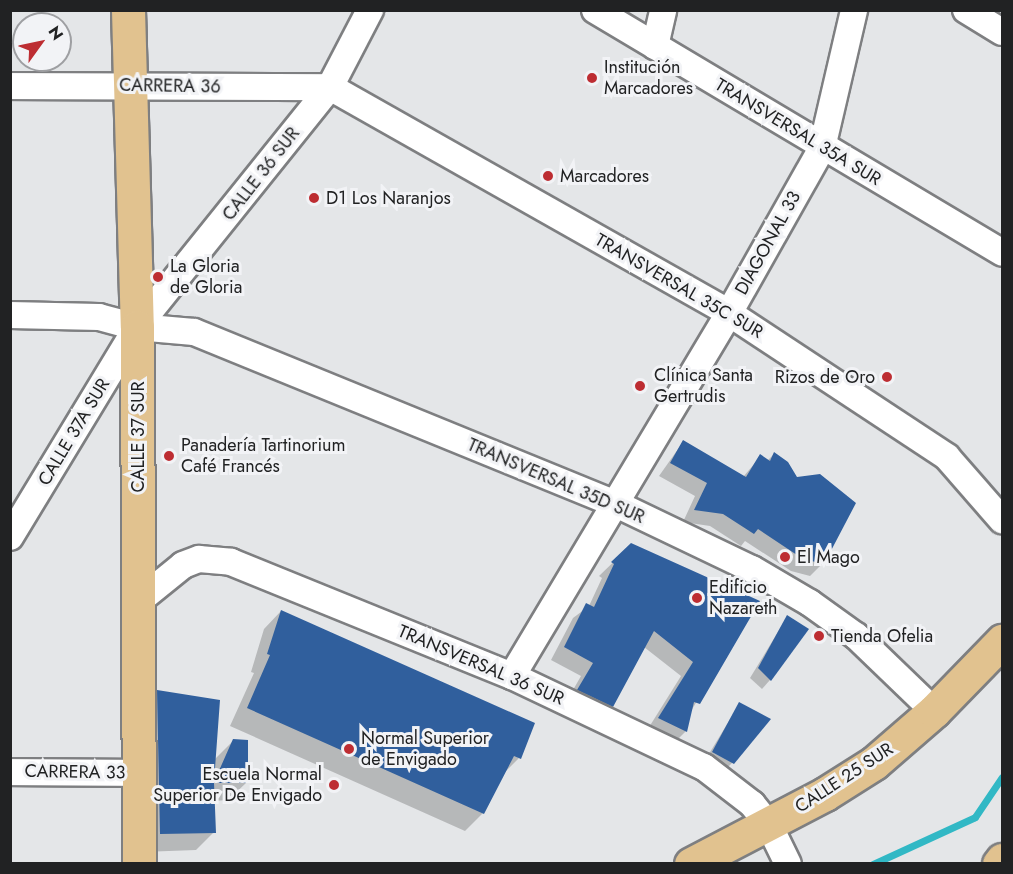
<!DOCTYPE html>
<meta charset="utf-8">
<style>
body{margin:0}
#map{position:relative;width:1013px;height:874px;overflow:hidden;background:#e4e6e8;font-family:Jost,sans-serif}
div>[style]{position:absolute}
[style*='--x']{left:calc(var(--x)*1px);top:calc(var(--y)*1px);width:calc(var(--w)*1px);rotate:calc(var(--a)*1deg)}
.shadow>*{inset:0;background:#0003}
.stream>*{height:7px;margin:-3.5px;padding:0 3.5px;transform-origin:3.5px;border-radius:3.5px;background:#31b8c5}
.building>*{inset:0;background:#305f9d}
.roads{filter:drop-shadow(2px 0 #7e7f81) drop-shadow(-2px 0 #7e7f81) drop-shadow(0 2px #7e7f81) drop-shadow(0 -2px #7e7f81)}
.minor>*{height:26px;margin:-13px;padding:0 13px;transform-origin:13px;border-radius:13px;background:#fff}
.major>*{height:33px;margin:-16.5px;padding:0 16.5px;transform-origin:16.5px;border-radius:16.5px;background:#e1c28f}
.dots>*{width:16px;height:16px;translate:-50% -50%;box-sizing:border-box;border:3px solid #f2f3f6;border-radius:50%}
span{translate:-50% -50%;white-space:nowrap;text-align:center;line-height:1.15;-webkit-text-stroke:6px #f2f3f6;paint-order:stroke}
.poi-label{font-size:18px;color:#212223}
.left{translate:0 -50%;text-align:left}
.right{translate:-100% -50%;text-align:right}
.street-label{font-size:18px;color:#212223}
.frame{position:absolute;inset:0;border:12px solid #212223;pointer-events:none}
.north{position:absolute;left:12px;top:12px;width:60px;height:60px;box-sizing:border-box;background:#f2f3f6;border:2px solid #9e9fa2;border-radius:50%;rotate:57deg;font-size:16px;font-weight:700;line-height:24px;text-align:center;color:#212223}
.north::after{content:'';display:block;margin:auto;width:21px;height:27px;background:#bd2d32;clip-path:polygon(50% 0,100% 100%,50% 72%,0 100%)}
</style>
<div id="map">
<div class="shadow">
<div style="clip-path:polygon(683px 442px,743px 477px,761px 456px,768px 460px,774px 454px,823px 563px,810px 576px,791px 571px,745px 541px,741px 546px,710px 526px,683px 522px,695px 496px,659px 476px)"></div>
<div style="clip-path:polygon(631px 545px,758px 601px,691px 711px,686px 731px,672px 745px,646px 732px,681px 676px,644px 647px,612px 707px,599px 720px,565px 704px,581px 676px,551px 660px,573px 618px,589px 606px,602px 578px,599px 576px)"></div>
<div style="clip-path:polygon(281px 611px,519px 758px,502px 775px,483px 813px,465px 831px,230px 726px,254px 673px,251px 672px,264px 629px)"></div>
<div style="clip-path:polygon(787px 617px,770px 680px,762px 689px,750px 678px)"></div>
<div style="clip-path:polygon(158px 692px,214px 760px,234px 740px,246px 783px,228px 800px,213px 801px,214px 832px,196px 850px,142px 852px,140px 709px)"></div>
<div style="clip-path:polygon(740px 703px,732px 763px,723px 772px,704px 762px)"></div>
</div>
<div class="stream">
<div style="--x:873;--y:864;--w:112;--a:-24.7"></div>
<div style="--x:975;--y:817;--w:48;--a:-56"></div>
</div>
<div class="building">
<div style="clip-path:polygon(683px 440px,746px 477px,760px 454px,770px 461px,774px 452px,788px 462px,797px 477px,820px 474px,856px 503px,824px 564px,803px 559px,758px 529px,754px 534px,723px 514px,694px 510px,707px 483px,670px 463px)"></div>
<div style="clip-path:polygon(631px 543px,760px 601px,700px 704px,694px 702px,687px 732px,658px 718px,693px 662px,654px 631px,613px 707px,577px 690px,593px 663px,564px 647px,586px 603px,594px 607px,614px 564px,611px 562px)"></div>
<div style="clip-path:polygon(281px 610px,535px 723px,521px 759px,514px 756px,484px 814px,247px 708px,270px 655px,267px 654px)"></div>
<div style="clip-path:polygon(787px 615px,809px 629px,771px 681px,758px 668px)"></div>
<div style="clip-path:polygon(157px 690px,220px 700px,214px 782px,233px 739px,248px 740px,248px 783px,214px 783px,216px 833px,160px 834px)"></div>
<div style="clip-path:polygon(739px 702px,771px 719px,734px 764px,712px 752px)"></div>
</div>
<div class="roads">
<div class="minor">
<div style="--x:595;--y:10;--w:474;--a:30.8"></div>
<div style="--x:966;--y:10;--w:42;--a:31.4"></div>
<div style="--x:655;--y:46;--w:37;--a:-77"></div>
<div style="--x:10;--y:86;--w:320;--a:0.2"></div>
<div style="--x:330;--y:87;--w:459;--a:29.5"></div>
<div style="--x:729;--y:313;--w:261;--a:33.4"></div>
<div style="--x:947;--y:457;--w:84;--a:48.9"></div>
<div style="--x:10;--y:315;--w:89;--a:1.3"></div>
<div style="--x:99;--y:317;--w:39;--a:15"></div>
<div style="--x:137;--y:327;--w:57;--a:5"></div>
<div style="--x:194;--y:332;--w:453;--a:22.2"></div>
<div style="--x:614;--y:503;--w:153;--a:25.6"></div>
<div style="--x:752;--y:569;--w:67;--a:30.4"></div>
<div style="--x:810;--y:603;--w:57;--a:35.7"></div>
<div style="--x:856;--y:636;--w:108;--a:43.9"></div>
<div style="--x:10;--y:537;--w:245;--a:-58.8"></div>
<div style="--x:137;--y:327;--w:308;--a:-51.2"></div>
<div style="--x:330;--y:87;--w:87;--a:-62.5"></div>
<div style="--x:140;--y:600;--w:55;--a:-39.1"></div>
<div style="--x:183;--y:565;--w:17;--a:-21"></div>
<div style="--x:199;--y:559;--w:32;--a:5"></div>
<div style="--x:231;--y:562;--w:303;--a:22.1"></div>
<div style="--x:512;--y:676;--w:212;--a:25.4"></div>
<div style="--x:704;--y:767;--w:61;--a:37.6"></div>
<div style="--x:752;--y:804;--w:27;--a:51"></div>
<div style="--x:769;--y:825;--w:43;--a:64"></div>
<div style="--x:512;--y:676;--w:423;--a:-59.1"></div>
<div style="--x:729;--y:313;--w:189;--a:-60.6"></div>
<div style="--x:822;--y:148;--w:142;--a:-76.9"></div>
<div style="--x:10;--y:772;--w:130;--a:0.4"></div>
</div>
<div class="major">
<div style="--x:128;--y:10;--w:317;--a:88.4"></div>
<div style="--x:137;--y:327;--w:537;--a:89.79"></div>
<div style="--x:691;--y:864;--w:151;--a:-27.6"></div>
<div style="--x:825;--y:794;--w:58;--a:-32.3"></div>
<div style="--x:874;--y:763;--w:79;--a:-40.9"></div>
<div style="--x:934;--y:711;--w:98;--a:-45.8"></div>
<div style="--x:999;--y:864;--w:5;--a:-53"></div>
</div>
</div>
<div class="dots">
<div style="left:592px;top:78px;background:#bd2d32"></div>
<div style="left:548px;top:176px;background:#bd2d32"></div>
<div style="left:314px;top:198px;background:#bd2d32"></div>
<div style="left:158px;top:277px;background:#bd2d32"></div>
<div style="left:887px;top:377px;background:#bd2d32"></div>
<div style="left:640px;top:386px;background:#bd2d32"></div>
<div style="left:169px;top:456px;background:#bd2d32"></div>
<div style="left:785px;top:557px;background:#bd2d32"></div>
<div style="left:697px;top:598px;background:#bd2d32"></div>
<div style="left:819px;top:636px;background:#bd2d32"></div>
<div style="left:349px;top:749px;background:#bd2d32"></div>
<div style="left:334px;top:785px;background:#bd2d32"></div>
</div>
<div class="poi-label">
<span class="left" style="left:604px;top:78px">Institución<br>Marcadores</span>
<span class="left" style="left:560px;top:176px">Marcadores</span>
<span class="left" style="left:326px;top:198px">D1 Los Naranjos</span>
<span class="left" style="left:170px;top:277px">La Gloria<br>de Gloria</span>
<span class="left" style="left:654px;top:386px">Clínica Santa<br>Gertrudis</span>
<span class="right" style="left:875px;top:377px">Rizos de Oro</span>
<span class="left" style="left:181px;top:456px">Panadería Tartinorium<br>Café Francés</span>
<span class="left" style="left:797px;top:557px">El Mago</span>
<span class="left" style="left:709px;top:598px">Edificio<br>Nazareth</span>
<span class="left" style="left:831px;top:636px">Tienda Ofelia</span>
<span class="left" style="left:361px;top:749px">Normal Superior<br>de Envigado</span>
<span class="right" style="left:322px;top:785px">Escuela Normal<br>Superior De Envigado</span>
</div>
<div class="street-label">
<span style="left:170px;top:86px;rotate:1deg">CARRERA 36</span>
<span style="left:798px;top:132px;rotate:31deg">TRANSVERSAL 35A SUR</span>
<span style="left:261px;top:174px;rotate:-52deg">CALLE 36 SUR</span>
<span style="left:768px;top:243px;rotate:-61deg">DIAGONAL 33</span>
<span style="left:679px;top:286px;rotate:30deg">TRANSVERSAL 35C SUR</span>
<span style="left:74px;top:432px;rotate:-59deg">CALLE 37A SUR</span>
<span style="left:138px;top:437px;rotate:-90deg">CALLE 37 SUR</span>
<span style="left:556px;top:481px;rotate:23deg">TRANSVERSAL 35D SUR</span>
<span style="left:481px;top:665px;rotate:23deg">TRANSVERSAL 36 SUR</span>
<span style="left:75px;top:772px;rotate:1deg">CARRERA 33</span>
<span style="left:844px;top:778px;rotate:-33deg">CALLE 25 SUR</span>
</div>
<div class="frame"></div>
<div class="north">N</div>
</div>
